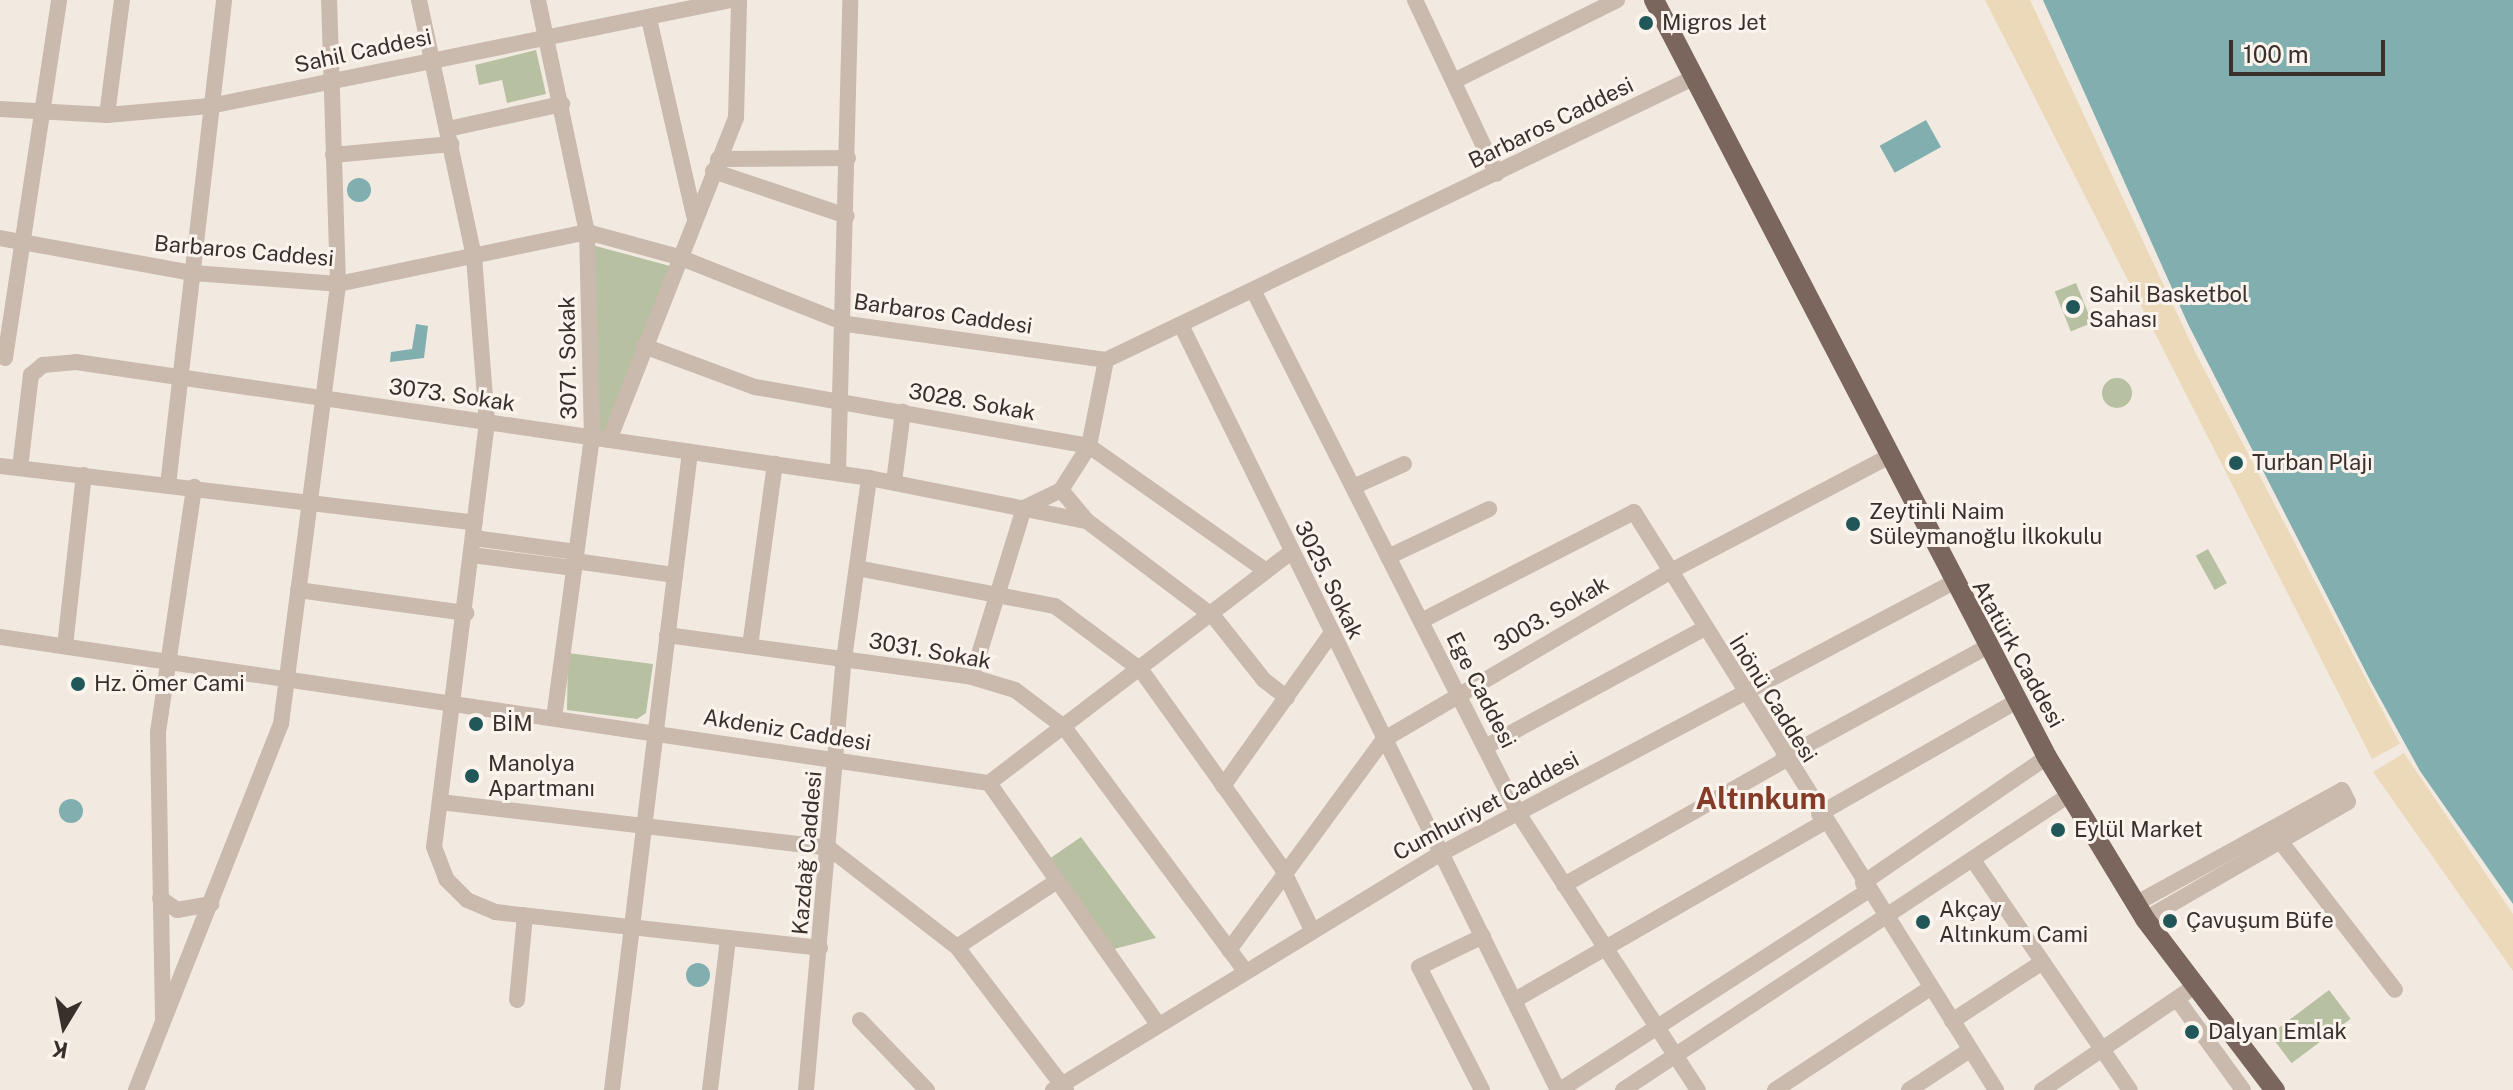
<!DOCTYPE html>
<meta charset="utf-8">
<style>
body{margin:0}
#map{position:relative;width:2513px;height:1090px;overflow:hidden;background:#f2eae1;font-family:"Public Sans",sans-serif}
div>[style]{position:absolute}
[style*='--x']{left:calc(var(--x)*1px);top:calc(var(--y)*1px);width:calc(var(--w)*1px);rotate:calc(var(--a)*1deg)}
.green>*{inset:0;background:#b7c1a1;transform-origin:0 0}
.round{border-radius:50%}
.sand>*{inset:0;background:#ebd9ba}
.water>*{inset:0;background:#81aeae;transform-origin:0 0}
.minor>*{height:16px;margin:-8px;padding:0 8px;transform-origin:8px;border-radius:8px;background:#cab9ad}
.major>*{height:20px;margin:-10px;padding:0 10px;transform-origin:10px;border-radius:10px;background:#7a665d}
.dots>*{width:22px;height:22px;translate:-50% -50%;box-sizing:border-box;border:4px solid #faf4ed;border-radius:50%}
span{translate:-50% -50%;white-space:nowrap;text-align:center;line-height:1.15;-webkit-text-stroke:6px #faf4ed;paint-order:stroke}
.poi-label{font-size:22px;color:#392f2b}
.left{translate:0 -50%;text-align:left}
.street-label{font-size:22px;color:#392f2b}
.district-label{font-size:30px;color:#843b28;font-weight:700}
.north{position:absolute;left:24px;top:986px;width:80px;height:80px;-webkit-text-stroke:6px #faf4ed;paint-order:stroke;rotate:190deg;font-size:22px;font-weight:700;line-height:32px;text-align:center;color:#392f2b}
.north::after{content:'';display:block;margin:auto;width:28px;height:36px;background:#392f2b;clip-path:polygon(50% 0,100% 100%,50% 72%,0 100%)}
.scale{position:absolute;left:2229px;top:40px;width:156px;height:36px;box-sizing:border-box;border:4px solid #392f2b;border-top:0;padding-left:10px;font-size:24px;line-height:28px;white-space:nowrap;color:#392f2b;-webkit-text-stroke:6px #faf4ed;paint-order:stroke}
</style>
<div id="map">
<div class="green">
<div style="clip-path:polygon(536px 50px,546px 94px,507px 103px,502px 80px,479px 85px,475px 65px)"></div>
<div style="clip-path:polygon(592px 245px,670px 266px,610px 434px,599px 431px)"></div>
<div style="left:2076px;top:283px;width:43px;height:23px;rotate:68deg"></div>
<div class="round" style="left:2102px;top:378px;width:30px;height:30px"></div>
<div style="left:2208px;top:549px;width:39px;height:14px;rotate:61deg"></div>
<div style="clip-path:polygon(568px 653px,653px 664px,646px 713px,637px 719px,567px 710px)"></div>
<div style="clip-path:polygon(1081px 837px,1156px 938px,1114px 949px,1049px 859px)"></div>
<div style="left:2329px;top:990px;width:36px;height:74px;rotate:53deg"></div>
</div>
<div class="sand">
<div style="clip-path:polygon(1985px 0,2030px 0,2196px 354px,2400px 744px,2372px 759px)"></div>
<div style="clip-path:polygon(2404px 753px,2513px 914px,2513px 971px,2373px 772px)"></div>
</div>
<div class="water">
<div style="clip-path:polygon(2043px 0,2513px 0,2513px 904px,2420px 771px,2371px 682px,2188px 324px)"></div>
<div style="left:1926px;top:120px;width:31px;height:53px;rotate:61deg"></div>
<div class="round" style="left:347px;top:178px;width:24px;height:24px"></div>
<div style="clip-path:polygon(416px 324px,428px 326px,424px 358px,390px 362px,391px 352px,412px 349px)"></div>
<div class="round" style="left:59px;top:799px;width:24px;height:24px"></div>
<div class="round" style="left:686px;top:963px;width:24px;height:24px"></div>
</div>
<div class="minor">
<div style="--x:419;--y:0;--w:263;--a:77.9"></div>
<div style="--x:474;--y:257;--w:166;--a:85.5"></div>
<div style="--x:487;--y:422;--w:428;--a:97.1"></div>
<div style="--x:434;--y:847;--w:34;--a:69"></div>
<div style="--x:446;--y:879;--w:30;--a:45"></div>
<div style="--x:467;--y:900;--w:30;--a:23"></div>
<div style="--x:495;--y:912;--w:327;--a:6.3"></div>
<div style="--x:538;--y:0;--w:237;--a:78.1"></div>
<div style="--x:587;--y:232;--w:205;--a:88.6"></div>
<div style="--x:592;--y:437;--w:283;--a:97.7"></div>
<div style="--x:1415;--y:0;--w:192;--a:64.8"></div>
<div style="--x:649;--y:19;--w:201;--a:77.1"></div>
<div style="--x:1454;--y:81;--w:182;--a:-26.4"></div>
<div style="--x:0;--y:109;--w:107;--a:3.2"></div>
<div style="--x:107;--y:115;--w:103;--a:-5"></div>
<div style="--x:210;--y:106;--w:532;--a:-11.5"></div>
<div style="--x:107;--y:115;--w:116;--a:-82.6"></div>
<div style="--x:448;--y:129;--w:117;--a:-12.4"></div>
<div style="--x:333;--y:155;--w:119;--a:-5.3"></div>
<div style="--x:718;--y:159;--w:130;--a:-0.4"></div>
<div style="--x:713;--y:171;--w:141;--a:18.6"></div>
<div style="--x:0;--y:238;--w:196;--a:10.3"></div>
<div style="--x:193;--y:273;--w:145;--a:4.3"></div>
<div style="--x:338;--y:284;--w:254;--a:-11.8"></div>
<div style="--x:587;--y:232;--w:95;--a:15.2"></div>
<div style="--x:679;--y:257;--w:181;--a:21.7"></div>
<div style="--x:847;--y:324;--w:261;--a:7.9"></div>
<div style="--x:1106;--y:360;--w:653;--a:-25.66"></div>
<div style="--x:1254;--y:292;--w:584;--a:63.13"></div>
<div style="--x:1518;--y:813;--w:330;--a:57"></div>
<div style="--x:1181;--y:325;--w:853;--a:63.77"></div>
<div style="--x:644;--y:346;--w:118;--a:20.3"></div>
<div style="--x:755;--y:387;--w:339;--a:10"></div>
<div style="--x:1089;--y:446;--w:212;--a:35.2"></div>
<div style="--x:5;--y:358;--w:362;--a:-81.4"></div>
<div style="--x:609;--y:440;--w:346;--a:-68.5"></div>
<div style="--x:736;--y:118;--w:118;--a:-88.5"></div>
<div style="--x:0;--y:466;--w:478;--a:6.8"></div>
<div style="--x:20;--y:468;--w:94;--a:-83.3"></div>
<div style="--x:31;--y:375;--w:16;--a:-40"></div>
<div style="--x:43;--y:365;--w:33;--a:-5"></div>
<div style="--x:76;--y:362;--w:801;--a:8.32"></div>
<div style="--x:869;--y:478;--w:222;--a:11.2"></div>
<div style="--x:838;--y:473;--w:473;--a:-88.5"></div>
<div style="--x:894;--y:482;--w:71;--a:-82.7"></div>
<div style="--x:168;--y:485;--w:488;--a:-83.4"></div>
<div style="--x:1353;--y:487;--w:56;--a:-24.3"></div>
<div style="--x:1061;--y:490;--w:40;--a:50"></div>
<div style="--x:1087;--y:521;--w:159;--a:37.1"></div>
<div style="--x:1214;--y:617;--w:80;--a:51.6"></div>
<div style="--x:1264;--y:680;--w:29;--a:38"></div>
<div style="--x:474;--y:538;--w:103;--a:7.8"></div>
<div style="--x:472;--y:555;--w:103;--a:7.3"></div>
<div style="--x:1388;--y:557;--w:112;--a:-25.4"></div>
<div style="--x:575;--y:561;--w:101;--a:8"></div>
<div style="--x:857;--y:568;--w:202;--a:10.9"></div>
<div style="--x:1055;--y:606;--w:107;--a:36.7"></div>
<div style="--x:1141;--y:670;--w:243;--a:54.5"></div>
<div style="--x:1282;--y:868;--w:67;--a:64.2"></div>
<div style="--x:298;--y:590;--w:170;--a:7.8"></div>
<div style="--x:1421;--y:621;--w:239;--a:-27.1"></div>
<div style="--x:1634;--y:512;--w:682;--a:57.94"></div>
<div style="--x:667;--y:635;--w:308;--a:7.8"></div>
<div style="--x:972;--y:677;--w:45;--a:16.8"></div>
<div style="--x:1015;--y:690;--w:61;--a:37.1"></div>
<div style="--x:1064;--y:727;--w:302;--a:53.4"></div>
<div style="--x:0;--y:637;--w:1000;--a:8.4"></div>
<div style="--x:989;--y:783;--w:293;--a:55"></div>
<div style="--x:65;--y:646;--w:172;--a:-83.7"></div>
<div style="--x:750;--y:646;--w:184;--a:-82.2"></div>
<div style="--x:972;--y:677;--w:177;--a:-72.9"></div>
<div style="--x:1024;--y:508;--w:41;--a:-25.9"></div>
<div style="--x:1061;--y:490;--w:52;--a:-57.5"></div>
<div style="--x:1089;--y:446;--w:88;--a:-78.8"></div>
<div style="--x:1485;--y:747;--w:248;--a:-28.4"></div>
<div style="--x:1783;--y:758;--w:232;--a:-28.6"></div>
<div style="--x:989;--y:783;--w:380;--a:-37.4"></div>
<div style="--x:1223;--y:786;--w:186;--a:-54.6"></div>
<div style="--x:440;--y:802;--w:392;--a:6.7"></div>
<div style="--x:829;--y:848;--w:162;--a:37.7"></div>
<div style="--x:957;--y:947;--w:180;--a:52.7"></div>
<div style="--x:1819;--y:814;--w:228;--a:-29.7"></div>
<div style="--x:2280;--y:841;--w:188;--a:52.3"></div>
<div style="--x:1973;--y:860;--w:278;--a:55.7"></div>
<div style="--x:1863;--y:883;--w:223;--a:-34.4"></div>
<div style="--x:1564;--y:885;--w:254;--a:-29.5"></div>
<div style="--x:160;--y:898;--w:21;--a:35"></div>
<div style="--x:177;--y:910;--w:35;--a:-10"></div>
<div style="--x:2135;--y:904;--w:236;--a:-28.8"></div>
<div style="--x:2342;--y:790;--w:13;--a:63"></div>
<div style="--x:2348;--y:802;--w:234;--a:150"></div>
<div style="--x:957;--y:947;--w:120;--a:-33.4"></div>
<div style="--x:1229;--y:950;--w:260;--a:-53.7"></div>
<div style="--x:1383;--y:740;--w:332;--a:-30.4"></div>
<div style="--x:1669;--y:572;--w:247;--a:-27.7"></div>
<div style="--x:2177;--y:999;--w:112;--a:54"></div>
<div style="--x:517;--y:1000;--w:85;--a:-84.6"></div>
<div style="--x:1515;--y:1000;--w:357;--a:-29.9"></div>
<div style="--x:163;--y:1019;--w:287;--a:-91"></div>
<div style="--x:158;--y:732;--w:248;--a:-81.6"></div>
<div style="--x:860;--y:1020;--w:97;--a:46.3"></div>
<div style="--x:1952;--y:1021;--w:106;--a:-33.1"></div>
<div style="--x:136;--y:1090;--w:394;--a:-68.4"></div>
<div style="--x:281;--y:724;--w:444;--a:-82.6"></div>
<div style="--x:338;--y:284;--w:284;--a:-91.8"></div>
<div style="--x:612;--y:1090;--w:643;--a:-83.03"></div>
<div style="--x:710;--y:1090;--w:153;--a:-83.2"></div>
<div style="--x:806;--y:1090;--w:433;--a:-85"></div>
<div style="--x:844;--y:659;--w:183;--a:-82.1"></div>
<div style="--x:1053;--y:1090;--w:456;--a:-31.4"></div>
<div style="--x:1442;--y:853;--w:577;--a:-27.9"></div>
<div style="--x:1482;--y:1090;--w:138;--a:-117.1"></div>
<div style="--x:1419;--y:967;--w:71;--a:-25.8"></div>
<div style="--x:1560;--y:1090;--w:367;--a:-32.9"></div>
<div style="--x:1623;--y:1090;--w:535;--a:-33.48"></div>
<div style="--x:1775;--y:1090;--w:186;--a:-33.3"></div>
<div style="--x:1909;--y:1090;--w:73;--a:-33.3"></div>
<div style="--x:2042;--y:1090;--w:185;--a:-34.2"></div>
</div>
<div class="major">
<div style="--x:1654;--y:0;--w:853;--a:62.56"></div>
<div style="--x:2047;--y:757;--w:189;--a:58.8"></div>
<div style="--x:2145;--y:919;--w:215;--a:52.8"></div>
</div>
<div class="dots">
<div style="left:1646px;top:23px;background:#225759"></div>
<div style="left:2073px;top:307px;background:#225759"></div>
<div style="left:2236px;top:463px;background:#225759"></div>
<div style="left:1853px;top:524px;background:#225759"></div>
<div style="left:78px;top:684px;background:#225759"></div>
<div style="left:476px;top:724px;background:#225759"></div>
<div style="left:472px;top:776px;background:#225759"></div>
<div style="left:2058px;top:830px;background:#225759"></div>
<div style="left:2170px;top:921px;background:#225759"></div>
<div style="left:1923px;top:922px;background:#225759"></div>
<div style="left:2192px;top:1032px;background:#225759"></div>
</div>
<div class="poi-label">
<span class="left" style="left:1662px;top:23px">Migros Jet</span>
<span class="left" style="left:2089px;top:307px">Sahil Basketbol<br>Sahası</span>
<span class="left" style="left:2252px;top:463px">Turban Plajı</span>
<span class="left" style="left:1869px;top:524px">Zeytinli Naim<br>Süleymanoğlu İlkokulu</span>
<span class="left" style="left:94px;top:684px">Hz. Ömer Cami</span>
<span class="left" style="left:492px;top:724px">BİM</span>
<span class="left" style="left:488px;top:776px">Manolya<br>Apartmanı</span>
<span class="left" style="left:2074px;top:830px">Eylül Market</span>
<span class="left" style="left:1939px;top:922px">Akçay<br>Altınkum Cami</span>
<span class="left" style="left:2186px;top:921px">Çavuşum Büfe</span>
<span class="left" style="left:2208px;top:1032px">Dalyan Emlak</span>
</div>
<div class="street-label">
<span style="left:363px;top:51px;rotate:-12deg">Sahil Caddesi</span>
<span style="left:1551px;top:123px;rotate:-26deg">Barbaros Caddesi</span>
<span style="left:244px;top:251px;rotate:5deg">Barbaros Caddesi</span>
<span style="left:943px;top:314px;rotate:8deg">Barbaros Caddesi</span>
<span style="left:568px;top:358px;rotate:-91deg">3071. Sokak</span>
<span style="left:452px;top:395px;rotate:8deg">3073. Sokak</span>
<span style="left:972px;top:402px;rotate:10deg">3028. Sokak</span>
<span style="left:1329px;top:580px;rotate:64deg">3025. Sokak</span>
<span style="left:1551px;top:614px;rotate:-30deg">3003. Sokak</span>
<span style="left:930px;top:651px;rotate:10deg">3031. Sokak</span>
<span style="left:2018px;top:654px;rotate:61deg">Atatürk Caddesi</span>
<span style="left:1481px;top:690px;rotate:63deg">Ege Caddesi</span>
<span style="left:1773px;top:699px;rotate:58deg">İnönü Caddesi</span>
<span style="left:787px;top:730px;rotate:9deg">Akdeniz Caddesi</span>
<span style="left:1486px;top:806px;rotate:-28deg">Cumhuriyet Caddesi</span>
<span style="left:807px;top:853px;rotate:-85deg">Kazdağ Caddesi</span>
</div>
<div class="district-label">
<span style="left:1761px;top:798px">Altınkum</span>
</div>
<div class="north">K</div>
<div class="scale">100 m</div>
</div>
